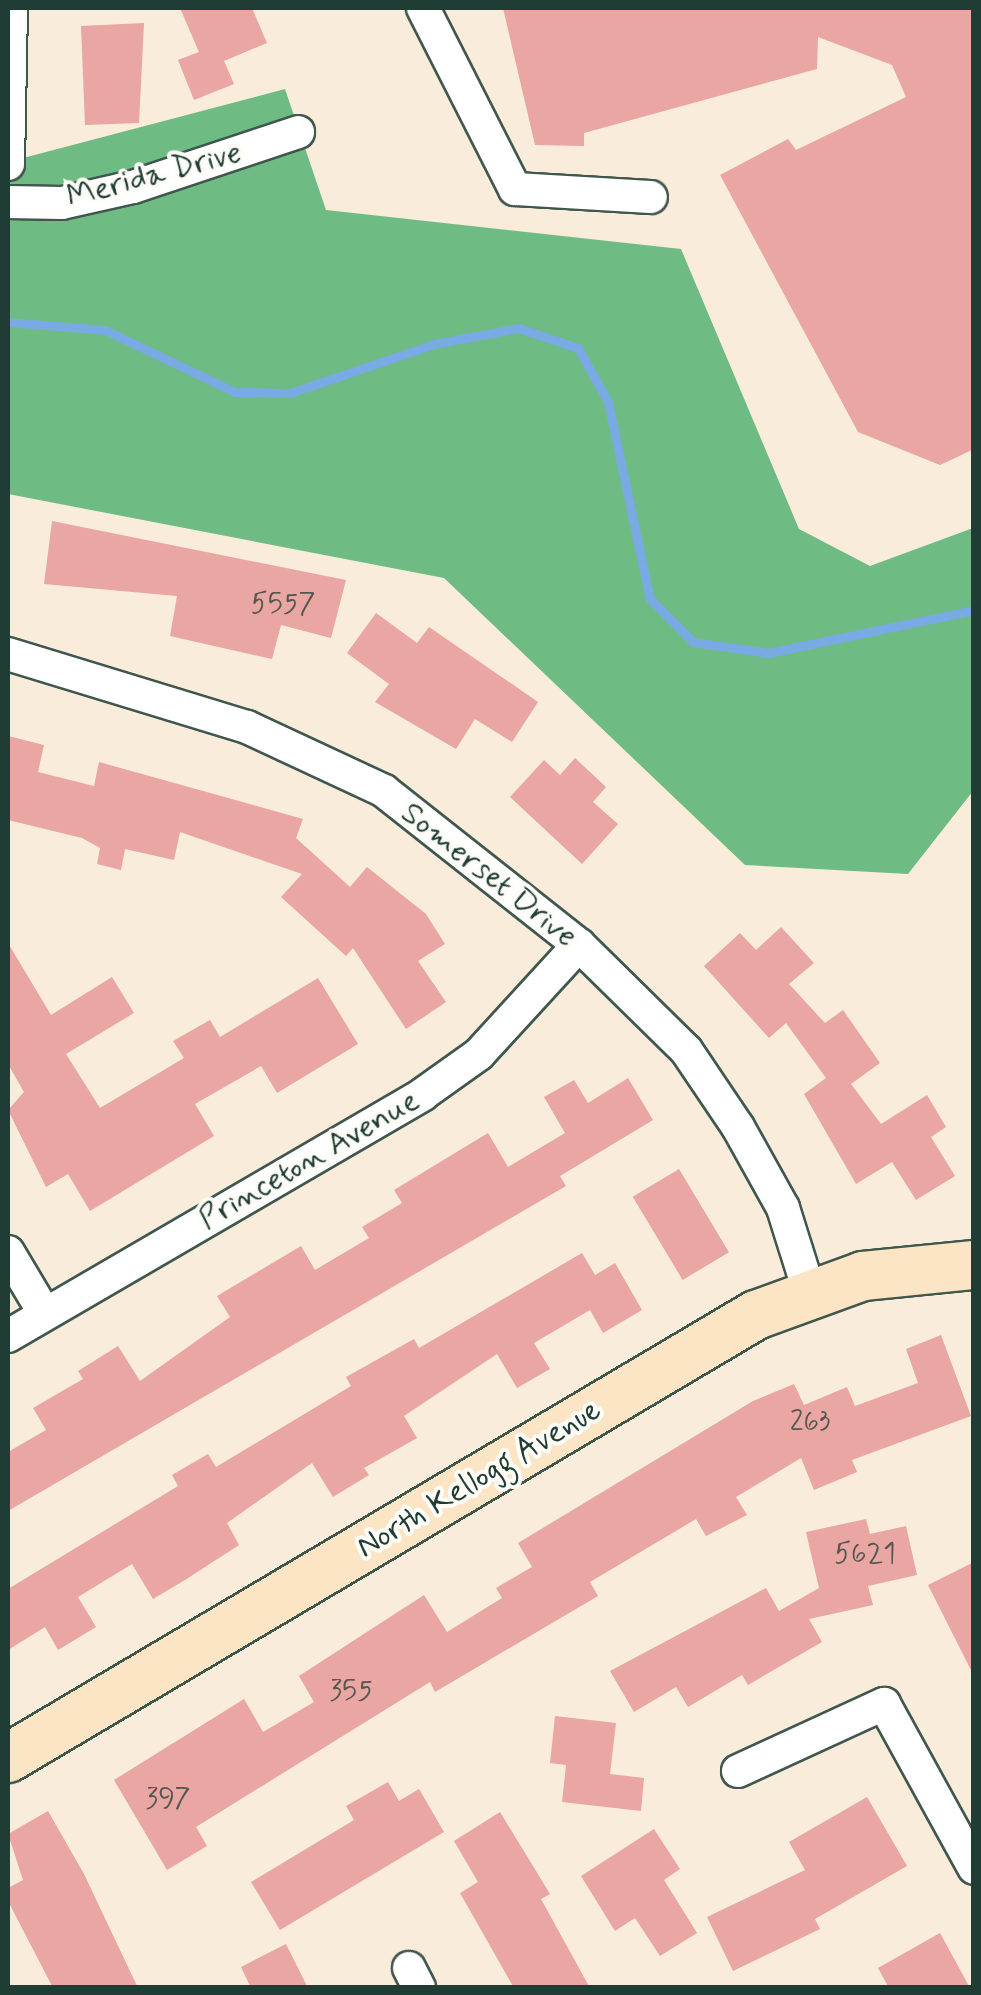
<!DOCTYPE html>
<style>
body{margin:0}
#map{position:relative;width:981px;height:1995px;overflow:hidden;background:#f9ecdb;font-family:Mynerve,sans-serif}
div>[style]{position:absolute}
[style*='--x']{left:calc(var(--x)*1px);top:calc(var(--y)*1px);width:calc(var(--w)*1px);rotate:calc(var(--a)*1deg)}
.forest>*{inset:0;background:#6fbb84}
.stream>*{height:9px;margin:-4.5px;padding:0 4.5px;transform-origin:4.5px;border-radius:4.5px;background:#79aae4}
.building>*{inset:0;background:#e9a6a2;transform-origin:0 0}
.roads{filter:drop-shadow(2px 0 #40574d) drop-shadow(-2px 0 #40574d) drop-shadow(0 2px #40574d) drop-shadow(0 -2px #40574d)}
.street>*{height:32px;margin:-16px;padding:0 16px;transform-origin:16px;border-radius:16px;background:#fff}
.secondary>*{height:48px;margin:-24px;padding:0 24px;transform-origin:24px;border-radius:24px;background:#fce5c4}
span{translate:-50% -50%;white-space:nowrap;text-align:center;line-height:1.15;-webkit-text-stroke:8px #fdfcf7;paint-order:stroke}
.number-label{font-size:28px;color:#525750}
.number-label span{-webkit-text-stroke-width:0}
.street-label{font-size:32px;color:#1f3d34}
.frame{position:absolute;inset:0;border:10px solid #1f3d34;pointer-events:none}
</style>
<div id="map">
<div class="forest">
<div style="clip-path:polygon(285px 89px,326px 210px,681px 249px,799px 529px,870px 566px,973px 528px,973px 791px,908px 874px,745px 865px,444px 578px,8px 494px,8px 162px)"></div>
</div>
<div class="stream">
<div style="--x:8;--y:322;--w:97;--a:4.7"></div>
<div style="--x:105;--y:330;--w:144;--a:25.5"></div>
<div style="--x:235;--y:392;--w:55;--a:1"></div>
<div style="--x:290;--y:393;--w:152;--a:-18.8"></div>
<div style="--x:434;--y:344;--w:86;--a:-10.8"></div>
<div style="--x:518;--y:328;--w:63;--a:18.4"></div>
<div style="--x:578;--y:348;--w:62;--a:60.9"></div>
<div style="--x:608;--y:402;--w:201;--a:78"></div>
<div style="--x:650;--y:599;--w:61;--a:45"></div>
<div style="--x:693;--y:642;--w:76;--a:8.3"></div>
<div style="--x:768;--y:653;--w:210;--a:-11.8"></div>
</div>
<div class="building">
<div style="clip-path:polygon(180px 8px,252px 8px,267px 43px,224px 61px,234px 84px,194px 100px,178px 60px,199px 52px)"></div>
<div style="clip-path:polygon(503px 8px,974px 8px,974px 449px,940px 465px,858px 432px,720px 175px,788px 139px,796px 150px,906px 97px,892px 65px,818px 37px,817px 69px,584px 133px,584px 146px,535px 145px)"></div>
<div style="clip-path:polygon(144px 23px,139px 123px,85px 125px,81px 26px)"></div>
<div style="clip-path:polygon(52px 521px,346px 580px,331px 638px,281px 625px,272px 659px,170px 636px,177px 596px,44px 584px)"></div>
<div style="clip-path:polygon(376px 613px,417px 643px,429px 627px,538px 702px,512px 742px,475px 719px,456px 749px,375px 702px,389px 684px,347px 653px)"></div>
<div style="clip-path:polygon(8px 736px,44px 745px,38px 772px,94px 786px,99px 762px,303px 819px,296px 838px,350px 887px,367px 867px,426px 914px,445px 944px,418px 961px,446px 1002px,406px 1029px,353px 948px,346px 956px,281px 897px,302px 874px,180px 832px,174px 860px,125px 849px,121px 870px,97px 864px,100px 848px,82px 838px,8px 820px)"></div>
<div style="clip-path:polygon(575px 758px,606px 787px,593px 802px,618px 824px,582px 864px,510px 797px,544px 760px,560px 775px)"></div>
<div style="clip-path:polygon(781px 927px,814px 963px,789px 984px,825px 1023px,843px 1010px,880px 1063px,851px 1084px,881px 1124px,927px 1095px,946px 1127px,931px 1137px,955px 1176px,916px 1200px,892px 1162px,856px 1184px,804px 1094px,826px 1078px,786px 1023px,769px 1038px,704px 966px,740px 933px,756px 950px)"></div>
<div style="clip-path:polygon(8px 943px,51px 1015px,112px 977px,134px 1013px,66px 1054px,100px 1108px,184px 1058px,173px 1041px,210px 1020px,220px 1037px,318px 978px,358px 1044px,277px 1093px,261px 1066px,195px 1104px,214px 1136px,90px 1211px,68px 1174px,46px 1187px,8px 1110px,24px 1092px,8px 1064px)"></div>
<div style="clip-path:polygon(628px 1078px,653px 1120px,560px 1176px,566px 1186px,8px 1511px,8px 1452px,46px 1430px,33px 1408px,83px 1379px,78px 1371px,118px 1346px,140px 1381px,230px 1317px,217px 1296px,301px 1246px,315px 1270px,369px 1238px,362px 1227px,402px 1203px,394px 1190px,488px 1133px,508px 1167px,565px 1133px,544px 1097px,574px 1080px,588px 1103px)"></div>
<div style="left:679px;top:1169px;width:97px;height:54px;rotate:59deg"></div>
<div style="clip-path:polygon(582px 1253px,595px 1275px,615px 1263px,642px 1310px,603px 1333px,590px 1310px,534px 1343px,550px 1369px,517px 1388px,497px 1354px,404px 1416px,417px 1438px,364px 1468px,369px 1475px,333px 1497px,312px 1463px,227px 1523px,239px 1545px,185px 1580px,153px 1599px,132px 1564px,78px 1597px,96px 1627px,58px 1650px,45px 1627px,8px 1650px,8px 1589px,178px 1486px,172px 1475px,208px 1454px,216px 1467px,351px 1386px,346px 1377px,414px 1339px,419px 1348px)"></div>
<div style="clip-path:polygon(941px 1335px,971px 1416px,852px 1460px,857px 1472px,814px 1490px,801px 1458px,736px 1497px,747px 1515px,706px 1536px,696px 1519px,590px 1582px,598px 1596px,435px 1692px,430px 1682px,196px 1827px,207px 1846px,167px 1870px,114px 1780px,244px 1699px,263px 1732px,314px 1702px,299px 1676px,424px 1595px,447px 1632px,502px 1598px,496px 1588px,532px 1567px,518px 1543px,753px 1401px,794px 1384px,804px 1405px,847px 1387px,855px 1406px,918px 1383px,906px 1349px)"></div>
<div style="clip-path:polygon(866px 1519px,870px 1534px,906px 1526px,917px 1575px,868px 1586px,873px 1605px,809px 1619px,822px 1642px,748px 1685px,742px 1675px,688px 1707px,676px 1687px,634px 1712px,610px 1671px,766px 1588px,779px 1611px,819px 1588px,806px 1532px)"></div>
<div style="clip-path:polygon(974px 1562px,974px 1676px,928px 1585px)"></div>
<div style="clip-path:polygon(555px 1716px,616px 1723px,610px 1774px,644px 1778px,641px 1811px,562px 1802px,566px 1765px,550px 1763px)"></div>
<div style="clip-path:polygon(388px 1782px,399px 1801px,419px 1789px,444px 1832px,280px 1930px,251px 1882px,354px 1820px,346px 1806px)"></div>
<div style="clip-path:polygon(867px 1797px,907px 1866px,815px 1919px,820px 1929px,733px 1971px,707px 1917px,805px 1870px,789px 1842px)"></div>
<div style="clip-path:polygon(48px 1811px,84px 1874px,138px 1988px,53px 1988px,8px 1901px,8px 1888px,23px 1880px,8px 1834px)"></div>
<div style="clip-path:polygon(500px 1812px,550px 1894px,541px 1899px,590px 1988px,514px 1988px,460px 1893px,478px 1882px,454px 1841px)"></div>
<div style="clip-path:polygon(654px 1829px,680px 1869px,664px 1880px,697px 1933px,660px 1956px,635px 1918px,615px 1931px,581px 1876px)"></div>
<div style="clip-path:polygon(940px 1933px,970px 1988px,889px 1988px,878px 1968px)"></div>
<div style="clip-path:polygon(286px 1944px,308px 1988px,251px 1988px,241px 1967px)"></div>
</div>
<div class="roads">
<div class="street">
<div style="--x:423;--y:8;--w:203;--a:63.1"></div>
<div style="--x:515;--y:189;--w:136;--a:3.4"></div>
<div style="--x:8;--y:164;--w:156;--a:-88.9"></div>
<div style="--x:8;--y:202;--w:54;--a:1.1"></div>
<div style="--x:62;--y:203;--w:73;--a:-12.7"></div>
<div style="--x:133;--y:187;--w:174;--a:-18.4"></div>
<div style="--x:8;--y:654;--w:250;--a:17"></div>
<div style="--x:247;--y:727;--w:151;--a:25"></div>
<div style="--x:384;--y:791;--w:248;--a:38.3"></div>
<div style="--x:579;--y:945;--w:150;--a:44.5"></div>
<div style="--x:686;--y:1050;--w:93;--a:56"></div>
<div style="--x:738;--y:1127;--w:93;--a:60.9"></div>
<div style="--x:783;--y:1208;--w:87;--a:72.6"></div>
<div style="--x:8;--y:1252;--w:72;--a:59.2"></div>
<div style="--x:8;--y:1336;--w:480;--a:-30.2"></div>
<div style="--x:423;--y:1094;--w:69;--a:-35.5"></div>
<div style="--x:479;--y:1054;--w:148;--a:-47.5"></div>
<div style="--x:738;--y:1771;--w:161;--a:-24.7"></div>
<div style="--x:884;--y:1704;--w:187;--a:61.2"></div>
<div style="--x:409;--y:1968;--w:22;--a:63"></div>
</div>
<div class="secondary">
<div style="--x:8;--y:1758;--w:869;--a:-30.64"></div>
<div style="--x:756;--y:1315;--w:114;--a:-20"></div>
<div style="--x:863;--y:1276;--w:112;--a:-5.7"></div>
</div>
</div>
<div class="number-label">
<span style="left:283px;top:605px">5557</span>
<span style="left:810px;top:1423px">263</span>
<span style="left:865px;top:1555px">5621</span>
<span style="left:351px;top:1692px">355</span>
<span style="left:168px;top:1800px">397</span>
</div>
<div class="street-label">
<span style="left:154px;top:175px;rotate:-15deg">Merida Drive</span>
<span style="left:489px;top:875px;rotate:38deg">Somerset Drive</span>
<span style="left:309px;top:1160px;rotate:-30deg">Princeton Avenue</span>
<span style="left:479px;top:1479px;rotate:-31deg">North Kellogg Avenue</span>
</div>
<div class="frame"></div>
</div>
